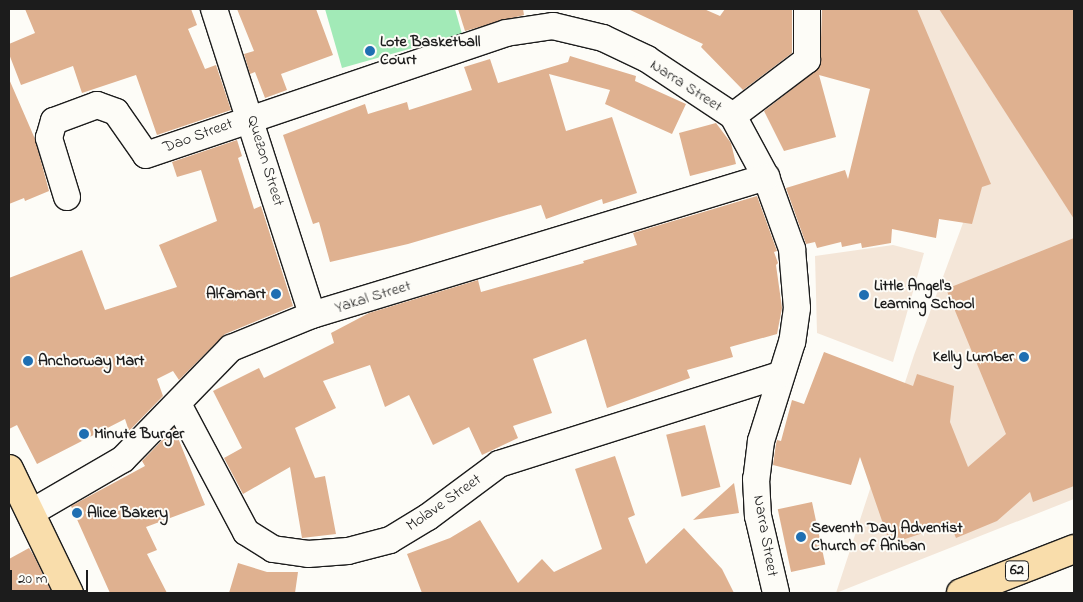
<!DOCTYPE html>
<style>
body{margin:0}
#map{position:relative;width:1083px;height:602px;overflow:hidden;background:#fdfcf7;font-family:"Indie Flower",sans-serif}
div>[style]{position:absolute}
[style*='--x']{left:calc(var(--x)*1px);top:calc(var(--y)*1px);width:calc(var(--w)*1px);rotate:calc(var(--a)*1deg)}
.built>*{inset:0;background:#f4e6d8}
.green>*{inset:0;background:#a2eab7}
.building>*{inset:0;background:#dfb190;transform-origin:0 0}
.roads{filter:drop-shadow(1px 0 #1c1c1c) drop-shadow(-1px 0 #1c1c1c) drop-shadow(0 1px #1c1c1c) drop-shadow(0 -1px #1c1c1c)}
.minor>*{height:26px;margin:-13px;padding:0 13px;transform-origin:13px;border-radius:13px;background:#fdfcf7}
.major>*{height:28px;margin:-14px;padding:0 14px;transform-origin:14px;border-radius:14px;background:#f9ddab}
.highway>*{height:28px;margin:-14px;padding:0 14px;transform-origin:14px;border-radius:14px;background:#f9ddab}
.dots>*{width:14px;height:14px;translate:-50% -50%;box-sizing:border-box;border:2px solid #fdfcf7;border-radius:50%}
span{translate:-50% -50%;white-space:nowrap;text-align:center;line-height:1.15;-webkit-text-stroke:4px #fdfcf7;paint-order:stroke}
.shield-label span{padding:1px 4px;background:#fdfcf7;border:1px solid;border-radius:4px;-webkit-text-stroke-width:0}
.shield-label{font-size:15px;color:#1c1c1c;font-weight:700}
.poi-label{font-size:16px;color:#1c1c1c;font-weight:700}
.left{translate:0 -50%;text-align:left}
.right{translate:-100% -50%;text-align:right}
.street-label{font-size:16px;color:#1c1c1c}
.frame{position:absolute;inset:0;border:10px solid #1c1c1c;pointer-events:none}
.scale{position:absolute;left:10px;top:570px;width:78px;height:22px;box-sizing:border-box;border:2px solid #1c1c1c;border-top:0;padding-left:6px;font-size:15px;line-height:18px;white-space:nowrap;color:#1c1c1c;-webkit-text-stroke:4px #fdfcf7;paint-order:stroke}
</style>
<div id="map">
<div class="built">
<div style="clip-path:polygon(894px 9px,1074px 9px,1074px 499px,836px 593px,914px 355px,963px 223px,890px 38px)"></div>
<div style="clip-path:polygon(893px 245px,924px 253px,893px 362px,817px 333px,815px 256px)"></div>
</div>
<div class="green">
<div style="clip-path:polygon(325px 9px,455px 9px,462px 34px,342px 68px)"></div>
</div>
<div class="building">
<div style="clip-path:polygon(25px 9px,191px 9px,197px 25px,188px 29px,205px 69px,216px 65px,231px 110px,157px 135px,136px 75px,82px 93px,73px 66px,21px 85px,9px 54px,9px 44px,35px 33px)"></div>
<div style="clip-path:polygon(237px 9px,316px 9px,333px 55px,281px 74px,287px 90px,265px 98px,255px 72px,250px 74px,244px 54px,254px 51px)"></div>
<div style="clip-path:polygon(458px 9px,523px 9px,524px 15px,465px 31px)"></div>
<div style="clip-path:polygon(628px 9px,704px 9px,720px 16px,725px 9px,792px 9px,792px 53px,743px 90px,701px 47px,703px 44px)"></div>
<div style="clip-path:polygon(822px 9px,917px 9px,991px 184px,982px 187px,972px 224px,939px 219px,936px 238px,892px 229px,891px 243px,862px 248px,861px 243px,842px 247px,841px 242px,817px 248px,815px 242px,806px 244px,786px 188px,845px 170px,848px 179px,870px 89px,819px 75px,836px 137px,784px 151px,764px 111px,820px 67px)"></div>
<div style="clip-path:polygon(939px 9px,1074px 9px,1074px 219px)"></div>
<div style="clip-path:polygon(570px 56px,636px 76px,635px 81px,686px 104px,672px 134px,605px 104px,610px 90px,549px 74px,566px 131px,612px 117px,637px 193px,603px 204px,602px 199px,546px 219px,541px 205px,408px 244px,330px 262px,319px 222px,313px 224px,283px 135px,365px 104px,368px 114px,407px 102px,409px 110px,472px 90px,464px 67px,490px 59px,498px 83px,568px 62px)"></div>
<div style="clip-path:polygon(9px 79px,35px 139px,49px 191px,25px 201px,24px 198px,9px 204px)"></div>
<div style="clip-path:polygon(716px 123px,731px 143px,736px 164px,690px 176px,679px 133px)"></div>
<div style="clip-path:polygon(237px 140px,242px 156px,238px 158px,254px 209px,261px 206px,293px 306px,225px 334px,179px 380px,173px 371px,157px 379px,163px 396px,129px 431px,125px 419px,37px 464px,17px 425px,9px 429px,9px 278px,82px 250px,105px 310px,177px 287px,159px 245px,217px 221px,201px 170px,177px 177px,172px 162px)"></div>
<div style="clip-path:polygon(757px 196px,777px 251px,774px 252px,778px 263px,776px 265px,782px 308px,777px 334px,730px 347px,733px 357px,687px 370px,690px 378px,607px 408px,586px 339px,533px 359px,552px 413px,513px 426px,518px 438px,482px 455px,469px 427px,433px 445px,409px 395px,385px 407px,370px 365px,323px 381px,336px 408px,295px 428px,315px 478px,325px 476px,336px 534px,302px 538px,290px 467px,243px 494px,224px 458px,242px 448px,213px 391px,259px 368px,264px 378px,334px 343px,331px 333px,369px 313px,478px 280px,481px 292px,584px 263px,583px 261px,637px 245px,633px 233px)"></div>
<div style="clip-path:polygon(1074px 238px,1074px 486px,1033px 502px,1030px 492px,997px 521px,956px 538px,950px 524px,890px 544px,860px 457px,851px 485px,773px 465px,776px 444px,777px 440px,781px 441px,792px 400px,804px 404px,824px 352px,913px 386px,917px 374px,954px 386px,950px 422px,968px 467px,1006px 434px,946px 289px)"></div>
<div style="left:705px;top:425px;width:64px;height:40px;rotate:76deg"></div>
<div style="clip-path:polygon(174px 428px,205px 505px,146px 527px,157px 550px,147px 554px,167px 593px,110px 593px,71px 506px,145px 466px,142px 461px)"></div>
<div style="clip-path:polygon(615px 456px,635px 515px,628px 518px,646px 564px,684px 528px,722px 569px,734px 593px,422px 593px,407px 554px,450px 538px,480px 520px,518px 583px,542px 559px,554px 572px,602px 549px,575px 469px)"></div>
<div style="clip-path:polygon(734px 483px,739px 513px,693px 520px)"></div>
<div style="left:812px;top:502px;width:64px;height:35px;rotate:78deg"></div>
<div style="clip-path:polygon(29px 548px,34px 556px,52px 593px,9px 593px,9px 559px)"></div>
<div style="clip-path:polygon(238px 563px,267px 572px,298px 572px,295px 593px,229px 593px)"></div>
</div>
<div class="roads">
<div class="minor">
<div style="--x:214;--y:9;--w:321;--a:72.2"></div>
<div style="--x:733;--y:116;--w:93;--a:-37.1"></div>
<div style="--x:807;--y:60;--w:51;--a:-90"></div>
<div style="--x:67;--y:197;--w:62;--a:-107"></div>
<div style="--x:49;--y:138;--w:18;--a:-74"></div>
<div style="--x:54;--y:121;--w:46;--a:-20.4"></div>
<div style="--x:97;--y:105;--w:20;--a:20"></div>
<div style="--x:116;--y:112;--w:52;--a:55.1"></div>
<div style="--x:146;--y:155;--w:380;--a:-18.7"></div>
<div style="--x:506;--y:33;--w:48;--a:-8.5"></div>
<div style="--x:553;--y:26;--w:51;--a:13.5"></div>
<div style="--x:603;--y:38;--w:49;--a:25.5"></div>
<div style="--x:647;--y:59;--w:103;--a:33.5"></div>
<div style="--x:733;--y:116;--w:69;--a:61.6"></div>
<div style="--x:766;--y:177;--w:77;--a:70.1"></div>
<div style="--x:792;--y:249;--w:59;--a:85.2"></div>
<div style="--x:797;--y:308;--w:34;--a:98"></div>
<div style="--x:792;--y:342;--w:104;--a:107.4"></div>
<div style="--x:761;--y:441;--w:38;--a:97"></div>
<div style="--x:756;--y:479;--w:37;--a:87"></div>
<div style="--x:758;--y:516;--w:79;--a:76.8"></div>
<div style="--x:178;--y:404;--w:145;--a:62"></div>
<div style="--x:246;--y:532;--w:32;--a:32"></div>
<div style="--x:273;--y:549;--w:35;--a:8"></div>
<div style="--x:308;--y:554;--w:40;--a:-4.3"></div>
<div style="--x:348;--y:551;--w:43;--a:-14.7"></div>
<div style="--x:390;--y:540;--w:44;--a:-31.2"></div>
<div style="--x:428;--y:517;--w:89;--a:-36.7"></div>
<div style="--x:499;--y:464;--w:295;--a:-17.6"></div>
<div style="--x:32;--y:512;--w:105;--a:-30.2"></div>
<div style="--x:123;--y:459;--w:155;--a:-45.8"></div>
<div style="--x:231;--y:348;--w:87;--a:-22.2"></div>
<div style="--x:312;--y:315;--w:475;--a:-16.9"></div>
</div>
<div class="major">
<div style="--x:9;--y:469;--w:138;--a:64.2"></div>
</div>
<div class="highway">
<div style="--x:961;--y:593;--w:121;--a:-21.3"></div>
</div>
</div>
<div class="dots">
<div style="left:370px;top:51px;background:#1f6fb2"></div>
<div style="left:276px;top:294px;background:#1f6fb2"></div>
<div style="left:864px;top:295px;background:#1f6fb2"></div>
<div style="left:1024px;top:357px;background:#1f6fb2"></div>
<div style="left:28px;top:361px;background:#1f6fb2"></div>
<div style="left:84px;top:434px;background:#1f6fb2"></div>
<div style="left:77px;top:513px;background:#1f6fb2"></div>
<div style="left:801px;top:537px;background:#1f6fb2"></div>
</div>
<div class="shield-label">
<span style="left:1017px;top:571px">62</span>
</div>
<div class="poi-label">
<span class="left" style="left:380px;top:51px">Lote Basketball<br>Court</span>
<span class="left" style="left:874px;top:295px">Little Angel's<br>Learning School</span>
<span class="right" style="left:266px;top:294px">Alfamart</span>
<span class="right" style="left:1014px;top:357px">Kelly Lumber</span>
<span class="left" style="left:38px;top:361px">Anchorway Mart</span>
<span class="left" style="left:94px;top:434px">Minute Burger</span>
<span class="left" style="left:87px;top:513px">Alice Bakery</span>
<span class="left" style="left:811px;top:537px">Seventh Day Adventist<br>Church of Aniban</span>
</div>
<div class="street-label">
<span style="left:686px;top:86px;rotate:33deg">Narra Street</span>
<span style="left:198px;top:136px;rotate:-20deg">Dao Street</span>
<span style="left:265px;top:161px;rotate:73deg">Quezon Street</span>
<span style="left:373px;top:297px;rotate:-17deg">Yakal Street</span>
<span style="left:444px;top:503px;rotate:-35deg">Molave Street</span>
<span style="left:765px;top:536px;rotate:80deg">Narra Street</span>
</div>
<div class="frame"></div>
<div class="scale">20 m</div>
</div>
